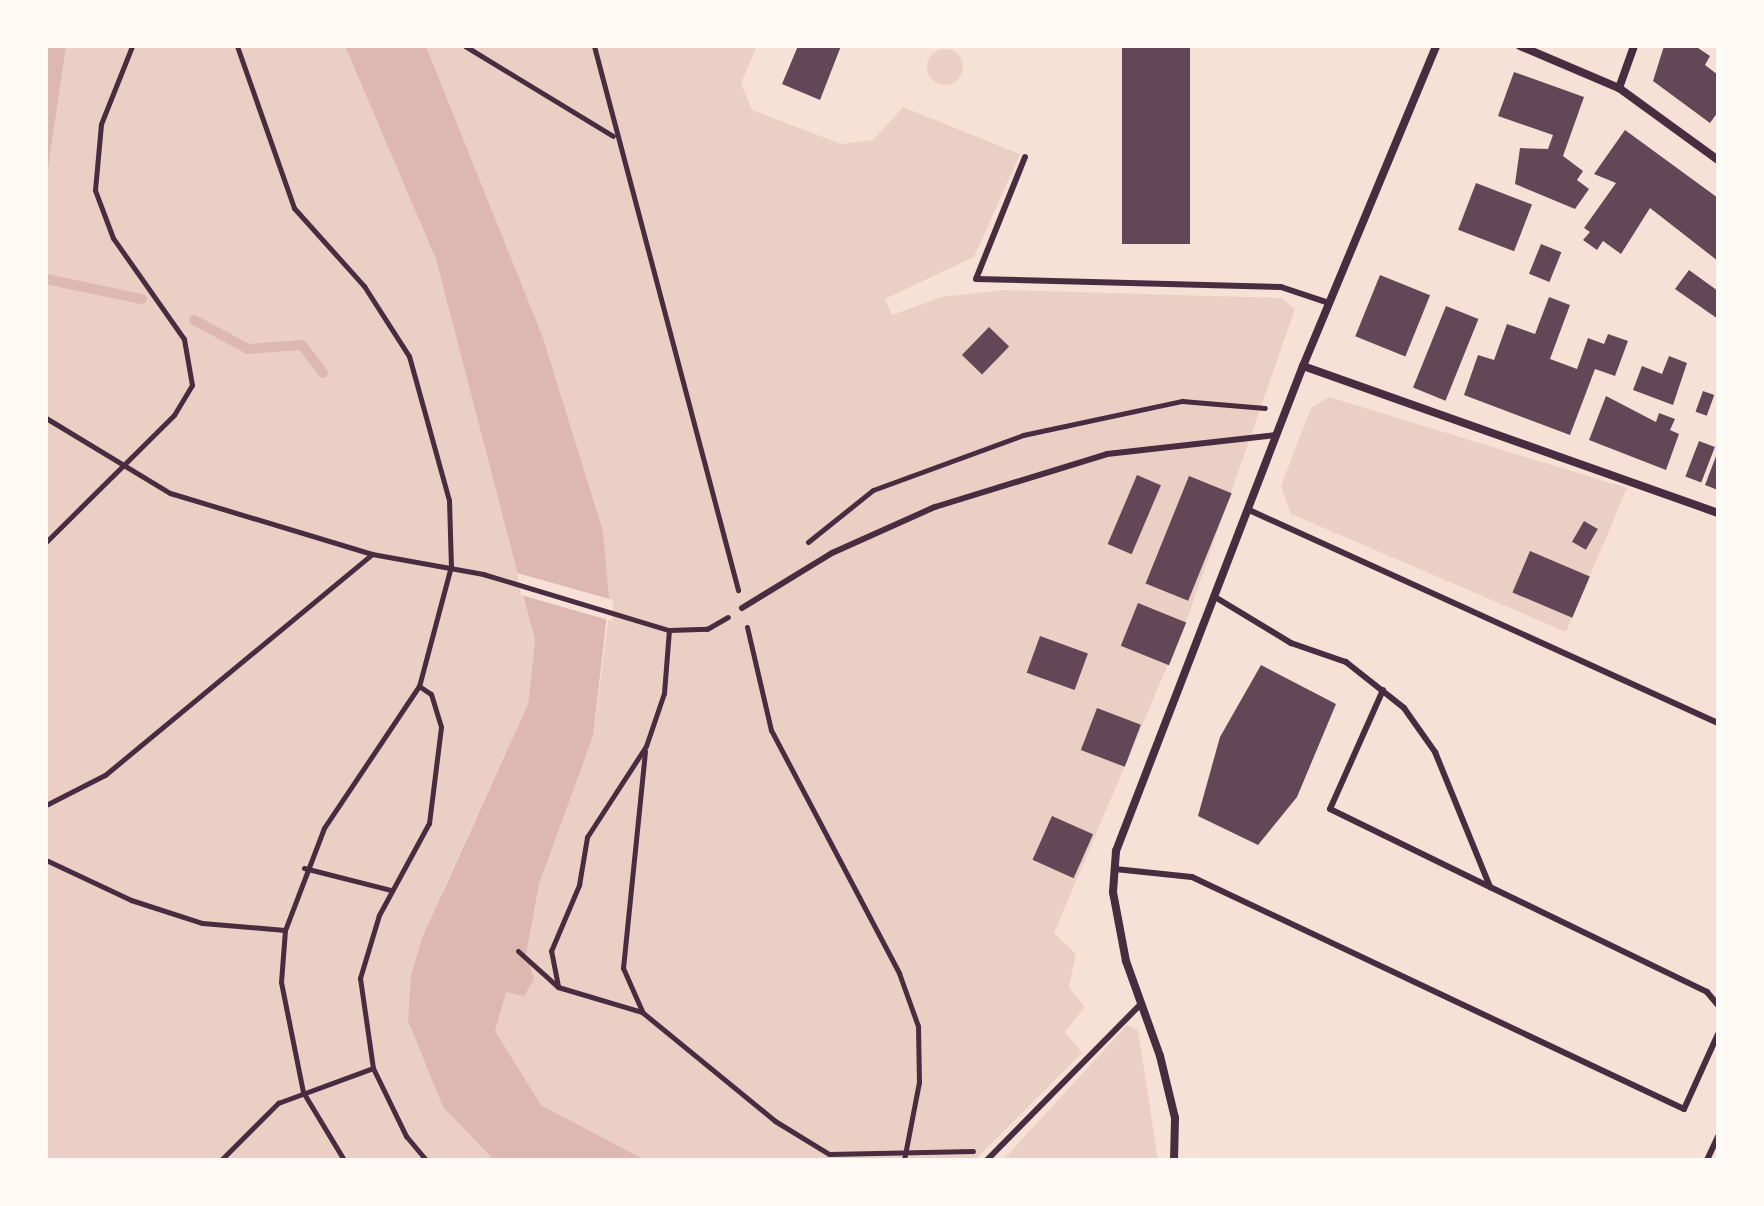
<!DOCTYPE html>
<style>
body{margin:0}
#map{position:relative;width:1764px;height:1206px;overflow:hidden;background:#f7e1d7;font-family:Signika,sans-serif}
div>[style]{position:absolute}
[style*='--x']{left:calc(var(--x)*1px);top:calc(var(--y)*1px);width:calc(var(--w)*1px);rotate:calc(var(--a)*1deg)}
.green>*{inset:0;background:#ebcfc5}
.round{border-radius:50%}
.water>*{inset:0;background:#dcb8b0}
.pier>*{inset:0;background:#f7e1d7}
.stream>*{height:10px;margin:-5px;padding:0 5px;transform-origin:5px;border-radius:5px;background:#dcb8b0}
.building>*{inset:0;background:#644757;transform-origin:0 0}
.path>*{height:5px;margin:-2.5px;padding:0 2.5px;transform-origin:2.5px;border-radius:2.5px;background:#4a2c40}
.service>*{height:6px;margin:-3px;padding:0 3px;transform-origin:3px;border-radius:3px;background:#4a2c40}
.minor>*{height:8px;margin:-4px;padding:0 4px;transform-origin:4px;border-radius:4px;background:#4a2c40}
span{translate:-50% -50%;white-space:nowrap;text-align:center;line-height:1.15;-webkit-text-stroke:6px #fffaf5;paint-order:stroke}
.frame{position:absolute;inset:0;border:48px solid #fffaf5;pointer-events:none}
</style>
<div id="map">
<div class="green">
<div style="clip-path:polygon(46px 46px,345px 46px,429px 239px,463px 346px,535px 640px,528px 704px,443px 890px,408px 1021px,443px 1107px,494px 1160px,46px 1160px)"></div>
<div style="clip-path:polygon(426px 46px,757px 46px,741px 83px,752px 110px,841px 144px,873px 140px,903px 107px,1020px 154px,974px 257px,885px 299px,892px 315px,942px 297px,1003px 290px,1281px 298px,1295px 309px,1186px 622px,1054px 933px,1076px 954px,1069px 987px,1085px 1007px,1065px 1032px,1082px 1053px,975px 1160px,645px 1160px,541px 1105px,506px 1055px,495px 1031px,492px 992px,593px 736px,608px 621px,603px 531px,543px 339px)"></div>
<div class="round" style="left:927px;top:49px;width:36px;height:36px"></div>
<div style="clip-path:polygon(1329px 397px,1627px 488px,1566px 632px,1291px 514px,1281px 486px,1311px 408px)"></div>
<div style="clip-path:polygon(1127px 1025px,1138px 1030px,1158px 1160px,1003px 1160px)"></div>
</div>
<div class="water">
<div style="clip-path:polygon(46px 46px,66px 46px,46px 182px)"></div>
<div style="clip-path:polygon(345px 46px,426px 46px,543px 338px,603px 531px,609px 597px,593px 736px,539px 884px,526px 954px,534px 979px,524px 996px,506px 992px,495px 1031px,541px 1105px,645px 1160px,494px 1160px,443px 1107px,408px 1021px,411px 975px,423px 936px,528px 704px,535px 640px,436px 259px)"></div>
</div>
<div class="pier">
<div style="clip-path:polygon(517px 573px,613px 600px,612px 621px,521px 595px)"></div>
</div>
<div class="stream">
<div style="--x:46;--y:279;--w:98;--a:11.8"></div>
<div style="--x:194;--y:320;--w:61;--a:28.2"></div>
<div style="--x:248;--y:349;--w:54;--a:-4.2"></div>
<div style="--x:302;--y:345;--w:35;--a:53"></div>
</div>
<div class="building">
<div style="clip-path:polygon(798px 46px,841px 46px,820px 100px,782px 84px)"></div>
<div style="left:1122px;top:46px;width:68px;height:198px"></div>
<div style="clip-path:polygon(1664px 46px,1695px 46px,1710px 56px,1705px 65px,1718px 75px,1718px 112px,1710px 123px,1653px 81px)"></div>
<div style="clip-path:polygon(1514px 72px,1584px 97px,1563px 156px,1583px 171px,1577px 180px,1589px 189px,1575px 209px,1515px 184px,1520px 148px,1548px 149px,1553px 135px,1498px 116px)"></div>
<div style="clip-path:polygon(1625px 130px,1718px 198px,1718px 261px,1650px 208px,1621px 254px,1603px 241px,1597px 250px,1583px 240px,1590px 232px,1584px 228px,1616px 183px,1594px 174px)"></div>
<div style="left:1476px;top:183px;width:60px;height:50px;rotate:21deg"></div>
<div style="left:1541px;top:244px;width:22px;height:32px;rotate:22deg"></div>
<div style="clip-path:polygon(1689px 270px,1718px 291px,1718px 319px,1675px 289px)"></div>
<div style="left:1380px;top:275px;width:54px;height:66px;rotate:22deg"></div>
<div style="clip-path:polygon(1549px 297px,1570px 305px,1550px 359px,1577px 369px,1588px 338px,1604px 344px,1608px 334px,1628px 341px,1615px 376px,1595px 369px,1570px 435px,1464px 395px,1478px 355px,1494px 360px,1507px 324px,1535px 334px)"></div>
<div style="left:1446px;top:306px;width:35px;height:88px;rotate:22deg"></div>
<div style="left:989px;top:327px;width:28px;height:39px;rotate:44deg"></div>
<div style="clip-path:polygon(1669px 356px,1687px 363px,1673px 405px,1633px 390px,1642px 366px,1662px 374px)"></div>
<div style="left:1703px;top:391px;width:12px;height:22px;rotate:20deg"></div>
<div style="clip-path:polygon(1606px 396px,1656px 422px,1659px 413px,1675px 419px,1670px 430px,1679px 434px,1666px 470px,1589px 440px)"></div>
<div style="left:1699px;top:441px;width:17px;height:38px;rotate:21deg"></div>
<div style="clip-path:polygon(1718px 451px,1718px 490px,1705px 485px)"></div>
<div style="left:1137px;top:475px;width:26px;height:75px;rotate:23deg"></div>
<div style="left:1189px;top:476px;width:46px;height:116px;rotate:22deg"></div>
<div style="left:1584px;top:521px;width:16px;height:24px;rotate:30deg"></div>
<div style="left:1530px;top:551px;width:65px;height:45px;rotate:23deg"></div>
<div style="left:1138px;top:603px;width:52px;height:46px;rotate:22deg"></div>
<div style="left:1040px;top:636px;width:51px;height:39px;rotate:20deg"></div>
<div style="clip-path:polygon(1261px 665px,1336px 704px,1297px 797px,1258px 845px,1198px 816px,1220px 737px)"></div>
<div style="left:1097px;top:708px;width:47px;height:45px;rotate:21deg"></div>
<div style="left:1052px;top:816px;width:45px;height:48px;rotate:24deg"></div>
</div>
<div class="path">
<div style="--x:237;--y:46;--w:172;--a:70.6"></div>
<div style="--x:294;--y:208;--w:105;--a:48.1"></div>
<div style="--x:364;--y:286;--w:83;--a:57.3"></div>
<div style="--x:409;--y:356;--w:149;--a:74.5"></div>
<div style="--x:449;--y:500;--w:66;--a:88.3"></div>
<div style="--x:451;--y:566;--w:124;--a:104.9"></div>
<div style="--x:419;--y:686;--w:171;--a:123.8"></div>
<div style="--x:324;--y:828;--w:109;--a:110.9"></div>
<div style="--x:285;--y:930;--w:52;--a:94.4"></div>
<div style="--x:281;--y:982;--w:112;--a:78.7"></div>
<div style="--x:303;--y:1092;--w:79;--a:58.9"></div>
<div style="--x:465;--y:46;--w:173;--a:31.3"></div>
<div style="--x:594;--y:46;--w:563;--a:75.17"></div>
<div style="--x:46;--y:418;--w:145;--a:31.2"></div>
<div style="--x:170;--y:493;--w:211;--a:16.8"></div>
<div style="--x:372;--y:554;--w:113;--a:10.2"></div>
<div style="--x:483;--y:574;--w:194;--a:16.8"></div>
<div style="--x:669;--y:630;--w:38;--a:-2"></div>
<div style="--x:707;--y:629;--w:24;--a:-30"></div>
<div style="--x:46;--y:542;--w:180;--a:-44.8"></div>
<div style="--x:174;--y:415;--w:35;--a:-59"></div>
<div style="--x:192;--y:385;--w:47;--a:-99.9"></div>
<div style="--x:184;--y:339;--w:123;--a:-125.1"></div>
<div style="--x:113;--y:238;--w:51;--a:-110.6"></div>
<div style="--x:95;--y:190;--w:66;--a:-84.8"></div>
<div style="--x:101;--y:124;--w:84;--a:-68.3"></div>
<div style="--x:808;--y:542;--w:83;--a:-38.7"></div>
<div style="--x:873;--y:490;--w:160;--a:-20.1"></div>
<div style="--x:1023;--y:435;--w:163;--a:-12.1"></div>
<div style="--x:1182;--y:401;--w:83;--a:4.8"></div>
<div style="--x:747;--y:627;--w:106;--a:76.9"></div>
<div style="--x:771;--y:730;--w:275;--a:62.2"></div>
<div style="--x:899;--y:973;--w:56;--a:70.3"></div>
<div style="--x:918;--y:1026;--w:56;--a:89"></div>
<div style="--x:919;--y:1082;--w:79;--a:100.9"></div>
<div style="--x:419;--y:686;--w:14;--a:34"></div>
<div style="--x:431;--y:694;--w:34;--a:73"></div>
<div style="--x:441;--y:727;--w:97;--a:97.1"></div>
<div style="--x:429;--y:823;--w:105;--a:118.5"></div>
<div style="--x:379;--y:915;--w:66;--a:106.8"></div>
<div style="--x:360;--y:978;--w:91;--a:81.8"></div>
<div style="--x:373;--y:1068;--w:76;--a:64.1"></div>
<div style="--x:406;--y:1136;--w:31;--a:50"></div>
<div style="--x:46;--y:805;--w:66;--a:-27"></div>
<div style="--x:105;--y:775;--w:347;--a:-39.6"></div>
<div style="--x:46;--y:860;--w:94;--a:25.2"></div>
<div style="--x:131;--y:900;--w:75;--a:17.9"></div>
<div style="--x:202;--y:923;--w:83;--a:4.8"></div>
<div style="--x:304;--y:868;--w:90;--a:14.2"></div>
<div style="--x:518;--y:951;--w:54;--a:42"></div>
<div style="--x:558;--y:987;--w:88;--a:16.6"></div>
<div style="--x:642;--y:1012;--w:172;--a:39.3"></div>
<div style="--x:775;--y:1121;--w:63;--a:31.4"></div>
<div style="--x:829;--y:1154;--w:144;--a:-1.2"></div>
<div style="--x:558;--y:986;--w:36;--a:-101"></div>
<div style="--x:551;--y:951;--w:72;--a:-67"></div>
<div style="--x:579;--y:885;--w:49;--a:-80.5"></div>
<div style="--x:587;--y:837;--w:108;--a:-57"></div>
<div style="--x:646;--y:746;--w:56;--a:-71.2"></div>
<div style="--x:664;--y:693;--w:63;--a:-85.5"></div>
<div style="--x:642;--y:1011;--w:47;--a:-113.8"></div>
<div style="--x:623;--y:968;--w:218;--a:-84.2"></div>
<div style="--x:221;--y:1160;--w:81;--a:-45"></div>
<div style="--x:278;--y:1103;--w:101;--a:-20.2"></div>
</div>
<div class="service">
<div style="--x:1025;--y:157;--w:131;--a:111.9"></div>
<div style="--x:976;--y:279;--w:305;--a:1.5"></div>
<div style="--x:1281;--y:287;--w:51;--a:18.4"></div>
<div style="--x:1249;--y:510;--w:515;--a:24.43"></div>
<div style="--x:1215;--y:597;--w:89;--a:31.2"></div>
<div style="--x:1291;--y:643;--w:58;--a:19.1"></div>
<div style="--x:1346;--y:662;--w:74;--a:38.4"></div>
<div style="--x:1404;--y:708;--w:54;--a:54.8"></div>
<div style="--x:1435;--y:752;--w:146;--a:67.8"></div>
<div style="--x:1490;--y:887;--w:241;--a:25.8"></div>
<div style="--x:1707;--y:992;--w:17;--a:50"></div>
<div style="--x:742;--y:608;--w:105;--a:-31.4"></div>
<div style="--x:832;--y:553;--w:113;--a:-24.1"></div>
<div style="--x:935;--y:507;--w:180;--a:-17.1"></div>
<div style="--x:1107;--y:454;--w:170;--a:-6.4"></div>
<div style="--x:1383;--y:690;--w:130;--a:114"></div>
<div style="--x:1330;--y:809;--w:178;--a:26"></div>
<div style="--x:1115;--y:869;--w:77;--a:5.9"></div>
<div style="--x:1192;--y:877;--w:544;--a:25.25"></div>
<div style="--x:1684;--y:1109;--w:82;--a:-65.6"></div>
<div style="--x:987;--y:1160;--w:219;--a:-45.4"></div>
<div style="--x:1707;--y:1160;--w:26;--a:-65"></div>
</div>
<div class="minor">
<div style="--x:1520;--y:46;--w:108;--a:23"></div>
<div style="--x:1619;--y:88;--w:122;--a:36"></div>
<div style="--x:1619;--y:88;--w:45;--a:-70.3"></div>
<div style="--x:1303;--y:366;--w:440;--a:19.5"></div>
<div style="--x:1174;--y:1160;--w:42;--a:-88.6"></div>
<div style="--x:1175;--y:1118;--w:64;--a:-103.6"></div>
<div style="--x:1160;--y:1056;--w:101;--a:-109.7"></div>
<div style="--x:1126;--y:961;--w:70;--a:-100.7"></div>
<div style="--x:1113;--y:892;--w:41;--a:-85.8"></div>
<div style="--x:1116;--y:851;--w:520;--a:-68.92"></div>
<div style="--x:1303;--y:366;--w:347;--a:-67.4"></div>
</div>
<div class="frame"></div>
</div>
